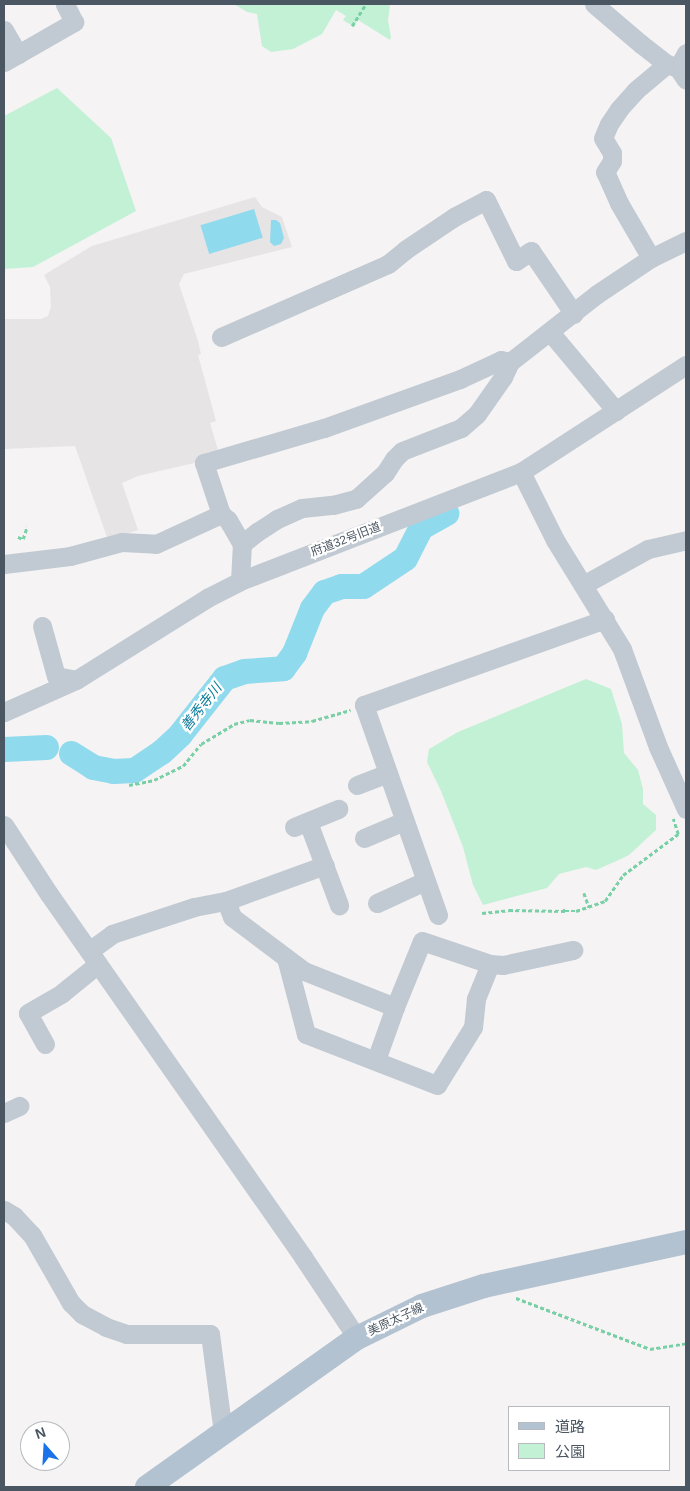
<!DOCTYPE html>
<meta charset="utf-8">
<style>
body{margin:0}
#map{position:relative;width:690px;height:1491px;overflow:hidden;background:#f5f3f3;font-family:Arial,"Noto Sans JP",sans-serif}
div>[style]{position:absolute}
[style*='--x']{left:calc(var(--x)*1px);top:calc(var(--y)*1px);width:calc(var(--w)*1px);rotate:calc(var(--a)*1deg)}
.education>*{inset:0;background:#e6e4e5}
.green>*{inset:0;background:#c3f1d5}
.water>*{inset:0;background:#90daee;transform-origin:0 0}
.river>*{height:25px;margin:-12.5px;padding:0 12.5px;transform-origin:12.5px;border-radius:12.5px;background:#90daee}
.path>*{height:2.5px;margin-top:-1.25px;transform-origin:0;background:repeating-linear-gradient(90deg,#7ad0a6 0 4px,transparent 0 6.5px)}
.minor>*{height:19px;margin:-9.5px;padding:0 9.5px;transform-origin:9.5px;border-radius:9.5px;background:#c1cad2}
.major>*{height:24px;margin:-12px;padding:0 12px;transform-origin:12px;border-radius:12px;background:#b3c2d1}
span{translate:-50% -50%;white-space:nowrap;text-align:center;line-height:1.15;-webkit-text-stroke:4.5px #fff;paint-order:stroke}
.street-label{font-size:12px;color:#4a5661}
.water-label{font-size:14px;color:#0c7c9b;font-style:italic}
.frame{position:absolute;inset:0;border:5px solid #4a5661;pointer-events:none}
.legend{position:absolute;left:508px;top:1406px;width:162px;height:65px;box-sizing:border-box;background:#fff;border:1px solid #b7bbc0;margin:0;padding:6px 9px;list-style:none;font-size:15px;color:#4a5661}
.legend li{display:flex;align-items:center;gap:10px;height:25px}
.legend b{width:25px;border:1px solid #b7bbc0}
.north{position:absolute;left:20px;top:1421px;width:50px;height:50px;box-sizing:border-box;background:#fff;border:1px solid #b7bbc0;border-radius:50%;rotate:341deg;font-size:14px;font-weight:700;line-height:20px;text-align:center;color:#4a5661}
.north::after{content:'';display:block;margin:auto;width:18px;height:22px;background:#1a73e8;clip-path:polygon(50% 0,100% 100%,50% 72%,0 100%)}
</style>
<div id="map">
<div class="education">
<div style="clip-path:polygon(255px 197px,262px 207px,282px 217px,292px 247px,184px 274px,179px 284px,198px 341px,201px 354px,198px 355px,216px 421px,210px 423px,220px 457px,138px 476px,122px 483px,138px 530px,108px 540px,75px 446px,4px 449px,4px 319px,41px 319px,48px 316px,51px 307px,50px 287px,44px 275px,92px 246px)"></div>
</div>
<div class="green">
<div style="clip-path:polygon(234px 4px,390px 4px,388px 21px,391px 37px,390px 40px,358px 20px,354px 27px,343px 20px,346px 16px,336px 10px,322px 34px,293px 49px,271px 52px,262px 46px,257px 14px,247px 12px)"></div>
<div style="clip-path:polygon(57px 88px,111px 138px,136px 211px,33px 267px,4px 269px,4px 116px)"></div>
<div style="clip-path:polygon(586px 679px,611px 689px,622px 724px,624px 753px,638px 770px,643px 789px,643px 804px,656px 815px,656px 830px,629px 855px,621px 859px,596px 870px,586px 867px,559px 874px,547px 888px,483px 905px,473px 885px,463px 847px,441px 791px,427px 762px,429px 749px,458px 732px)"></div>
</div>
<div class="water">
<div style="left:254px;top:209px;width:30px;height:56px;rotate:73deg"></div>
<div style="clip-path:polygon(271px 220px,276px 220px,280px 223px,284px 238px,281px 244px,274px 246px,270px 242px)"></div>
</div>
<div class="river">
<div style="--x:4;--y:749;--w:42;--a:-2.7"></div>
<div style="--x:71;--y:753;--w:26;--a:32"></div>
<div style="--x:93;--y:767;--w:20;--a:11"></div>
<div style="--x:113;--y:771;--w:21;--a:-3"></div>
<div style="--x:134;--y:770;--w:32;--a:-34"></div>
<div style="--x:161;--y:752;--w:26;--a:-43"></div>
<div style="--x:180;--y:734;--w:71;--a:-51.8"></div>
<div style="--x:224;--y:678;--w:21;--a:-19"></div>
<div style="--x:244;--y:671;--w:39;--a:-4"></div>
<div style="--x:283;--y:668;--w:19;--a:-54"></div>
<div style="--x:294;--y:653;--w:48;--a:-68.2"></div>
<div style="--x:312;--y:608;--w:20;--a:-53"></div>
<div style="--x:324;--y:592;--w:18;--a:-19"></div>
<div style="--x:341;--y:586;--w:22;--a:0"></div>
<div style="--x:363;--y:586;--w:50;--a:-33.7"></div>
<div style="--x:405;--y:558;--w:35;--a:-63"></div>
<div style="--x:421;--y:527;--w:29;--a:-29"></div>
</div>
<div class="path">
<div style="--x:352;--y:26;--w:26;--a:-58"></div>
<div style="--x:18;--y:537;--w:5;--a:22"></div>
<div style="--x:23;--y:539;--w:13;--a:-72"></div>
<div style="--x:129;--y:785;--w:25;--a:-11"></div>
<div style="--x:154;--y:780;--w:32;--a:-26"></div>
<div style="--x:183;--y:766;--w:28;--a:-51"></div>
<div style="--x:201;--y:744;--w:39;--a:-31"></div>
<div style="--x:234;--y:724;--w:16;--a:-14"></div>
<div style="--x:250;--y:720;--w:29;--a:6"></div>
<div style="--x:279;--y:723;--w:33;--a:-3"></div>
<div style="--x:312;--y:721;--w:40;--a:-16"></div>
<div style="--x:584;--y:893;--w:15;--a:70"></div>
<div style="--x:563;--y:909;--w:3;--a:45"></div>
<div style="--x:565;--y:911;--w:11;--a:0"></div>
<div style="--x:576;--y:911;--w:31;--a:-19"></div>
<div style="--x:605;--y:901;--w:32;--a:-55"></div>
<div style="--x:623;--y:875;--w:69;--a:-36.7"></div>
<div style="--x:678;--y:834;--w:16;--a:-108"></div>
<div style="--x:482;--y:913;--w:27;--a:-6"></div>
<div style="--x:509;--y:910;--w:56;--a:1"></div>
<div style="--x:516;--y:1298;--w:143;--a:20.8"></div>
<div style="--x:650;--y:1349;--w:36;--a:-9"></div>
</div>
<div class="minor">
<div style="--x:594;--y:4;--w:62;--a:40.4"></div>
<div style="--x:641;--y:44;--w:33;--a:38"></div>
<div style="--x:667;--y:64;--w:12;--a:20"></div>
<div style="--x:678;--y:68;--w:14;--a:56"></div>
<div style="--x:4;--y:30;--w:28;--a:60"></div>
<div style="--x:4;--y:62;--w:81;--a:-29.7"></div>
<div style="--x:74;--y:22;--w:20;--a:-117"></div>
<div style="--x:678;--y:68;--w:17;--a:-62"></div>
<div style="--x:651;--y:258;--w:64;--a:-120.2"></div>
<div style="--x:619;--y:203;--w:34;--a:-114"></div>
<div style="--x:605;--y:172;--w:13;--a:-58"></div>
<div style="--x:612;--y:161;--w:8;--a:-90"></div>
<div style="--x:612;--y:153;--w:17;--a:-121"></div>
<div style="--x:603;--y:138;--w:15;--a:-67"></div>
<div style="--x:609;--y:124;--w:18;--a:-56"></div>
<div style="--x:619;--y:109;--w:25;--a:-48"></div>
<div style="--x:636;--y:90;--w:40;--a:-40"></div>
<div style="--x:550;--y:332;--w:103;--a:50.1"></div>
<div style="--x:221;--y:337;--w:182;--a:-23.6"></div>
<div style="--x:388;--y:264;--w:22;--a:-39"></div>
<div style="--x:405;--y:250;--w:59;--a:-34"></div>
<div style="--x:454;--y:217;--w:36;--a:-28"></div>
<div style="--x:486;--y:200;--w:68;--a:63.8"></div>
<div style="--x:516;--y:261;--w:18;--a:-34"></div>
<div style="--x:531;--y:251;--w:76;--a:55.7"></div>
<div style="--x:521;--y:472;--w:76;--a:63.4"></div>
<div style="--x:555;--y:540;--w:128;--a:58.4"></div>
<div style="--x:622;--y:649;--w:104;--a:69.8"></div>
<div style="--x:658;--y:747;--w:68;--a:65.7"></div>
<div style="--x:221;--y:514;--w:9;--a:41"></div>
<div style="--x:228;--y:520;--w:28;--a:60"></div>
<div style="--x:4;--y:564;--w:66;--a:-6.9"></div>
<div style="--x:70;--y:556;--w:54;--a:-15.1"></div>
<div style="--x:122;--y:542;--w:34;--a:3"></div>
<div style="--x:156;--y:544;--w:72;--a:-24.8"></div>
<div style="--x:221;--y:514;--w:54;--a:-108.4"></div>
<div style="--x:204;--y:463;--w:125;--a:-16.3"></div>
<div style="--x:324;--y:428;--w:145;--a:-19.8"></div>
<div style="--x:460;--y:379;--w:45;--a:-24.9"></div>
<div style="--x:501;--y:360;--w:9;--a:13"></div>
<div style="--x:240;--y:581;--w:37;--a:-87"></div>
<div style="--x:242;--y:544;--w:19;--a:-39"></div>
<div style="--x:257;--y:532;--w:24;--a:-33"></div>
<div style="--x:277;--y:519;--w:27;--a:-24"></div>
<div style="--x:302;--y:508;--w:31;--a:-6"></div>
<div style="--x:333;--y:505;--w:24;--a:-15"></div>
<div style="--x:356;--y:499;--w:39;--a:-42"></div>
<div style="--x:385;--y:473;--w:17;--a:-57"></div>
<div style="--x:394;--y:459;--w:11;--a:-45"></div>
<div style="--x:402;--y:451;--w:63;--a:-21.3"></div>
<div style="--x:461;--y:428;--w:21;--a:-41"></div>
<div style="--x:477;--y:414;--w:45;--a:-54.9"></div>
<div style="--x:503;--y:377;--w:17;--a:-65"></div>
<div style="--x:510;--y:362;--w:110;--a:-38"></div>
<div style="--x:597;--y:294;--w:65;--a:-33.7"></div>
<div style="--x:651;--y:258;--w:39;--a:-26"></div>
<div style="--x:583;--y:585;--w:74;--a:-29"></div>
<div style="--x:648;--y:549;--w:39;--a:-13"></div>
<div style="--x:42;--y:626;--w:52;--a:74.4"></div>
<div style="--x:56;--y:676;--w:20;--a:11"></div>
<div style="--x:4;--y:712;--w:79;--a:-24"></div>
<div style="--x:76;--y:680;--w:155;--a:-32"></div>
<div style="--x:207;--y:598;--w:37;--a:-27"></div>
<div style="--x:240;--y:581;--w:301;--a:-21.2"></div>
<div style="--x:521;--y:472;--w:197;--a:-33"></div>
<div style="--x:357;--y:785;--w:33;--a:-21"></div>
<div style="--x:308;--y:822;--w:89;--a:69.5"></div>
<div style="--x:4;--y:825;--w:82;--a:56.9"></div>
<div style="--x:49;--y:894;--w:443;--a:55"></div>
<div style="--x:303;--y:1257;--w:97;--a:56.3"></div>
<div style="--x:294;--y:827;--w:48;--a:-22.2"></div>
<div style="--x:364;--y:838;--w:43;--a:-23"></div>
<div style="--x:226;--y:901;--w:17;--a:69"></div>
<div style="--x:232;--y:917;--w:90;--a:36.9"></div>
<div style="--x:304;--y:971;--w:98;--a:21.6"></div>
<div style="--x:395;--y:1007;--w:71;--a:-67.8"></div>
<div style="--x:422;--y:941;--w:72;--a:18.7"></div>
<div style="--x:490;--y:964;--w:38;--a:112"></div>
<div style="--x:476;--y:999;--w:28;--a:96"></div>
<div style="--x:473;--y:1027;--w:68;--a:121.8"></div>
<div style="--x:437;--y:1085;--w:141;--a:-158.7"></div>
<div style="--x:306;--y:1034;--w:79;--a:-104.7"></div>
<div style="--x:377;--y:903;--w:53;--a:-24.6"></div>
<div style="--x:438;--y:915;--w:223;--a:-109.4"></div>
<div style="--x:364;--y:705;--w:256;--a:-19.6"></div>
<div style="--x:89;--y:951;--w:29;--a:-36"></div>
<div style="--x:112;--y:934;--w:86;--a:-18.2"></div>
<div style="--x:194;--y:907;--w:33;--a:-11"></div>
<div style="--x:226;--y:901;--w:105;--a:-20"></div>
<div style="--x:490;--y:964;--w:13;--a:4"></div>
<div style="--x:503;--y:965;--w:72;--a:-12.1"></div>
<div style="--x:45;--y:1044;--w:35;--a:-119"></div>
<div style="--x:28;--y:1013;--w:39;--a:-30"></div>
<div style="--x:62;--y:993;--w:46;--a:-38.9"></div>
<div style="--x:376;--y:1060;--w:56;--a:-70.3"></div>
<div style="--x:4;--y:1113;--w:17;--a:-25"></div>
<div style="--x:4;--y:1210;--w:12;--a:31"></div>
<div style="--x:14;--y:1216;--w:26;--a:47"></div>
<div style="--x:32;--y:1235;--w:78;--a:60.2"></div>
<div style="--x:71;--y:1303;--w:16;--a:45"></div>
<div style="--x:82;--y:1314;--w:27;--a:28"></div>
<div style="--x:106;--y:1327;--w:21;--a:19"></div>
<div style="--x:126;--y:1334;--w:84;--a:0"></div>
<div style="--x:210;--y:1334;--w:100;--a:82.5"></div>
</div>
<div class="major">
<div style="--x:147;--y:1487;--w:257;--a:-35.4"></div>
<div style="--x:357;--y:1338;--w:72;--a:-26.2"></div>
<div style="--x:422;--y:1306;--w:65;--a:-17.9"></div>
<div style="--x:484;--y:1286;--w:207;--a:-12.3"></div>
</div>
<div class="street-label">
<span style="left:346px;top:540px;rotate:-21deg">府道32号旧道</span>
<span style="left:396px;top:1320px;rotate:-25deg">美原太子線</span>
</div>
<div class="water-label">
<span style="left:201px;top:707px;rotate:-52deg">善秀寺川</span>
</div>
<div class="frame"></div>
<ul class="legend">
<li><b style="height:6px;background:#b3c2d1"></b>道路</li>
<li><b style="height:14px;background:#c3f1d5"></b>公園</li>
</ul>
<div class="north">N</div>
</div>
